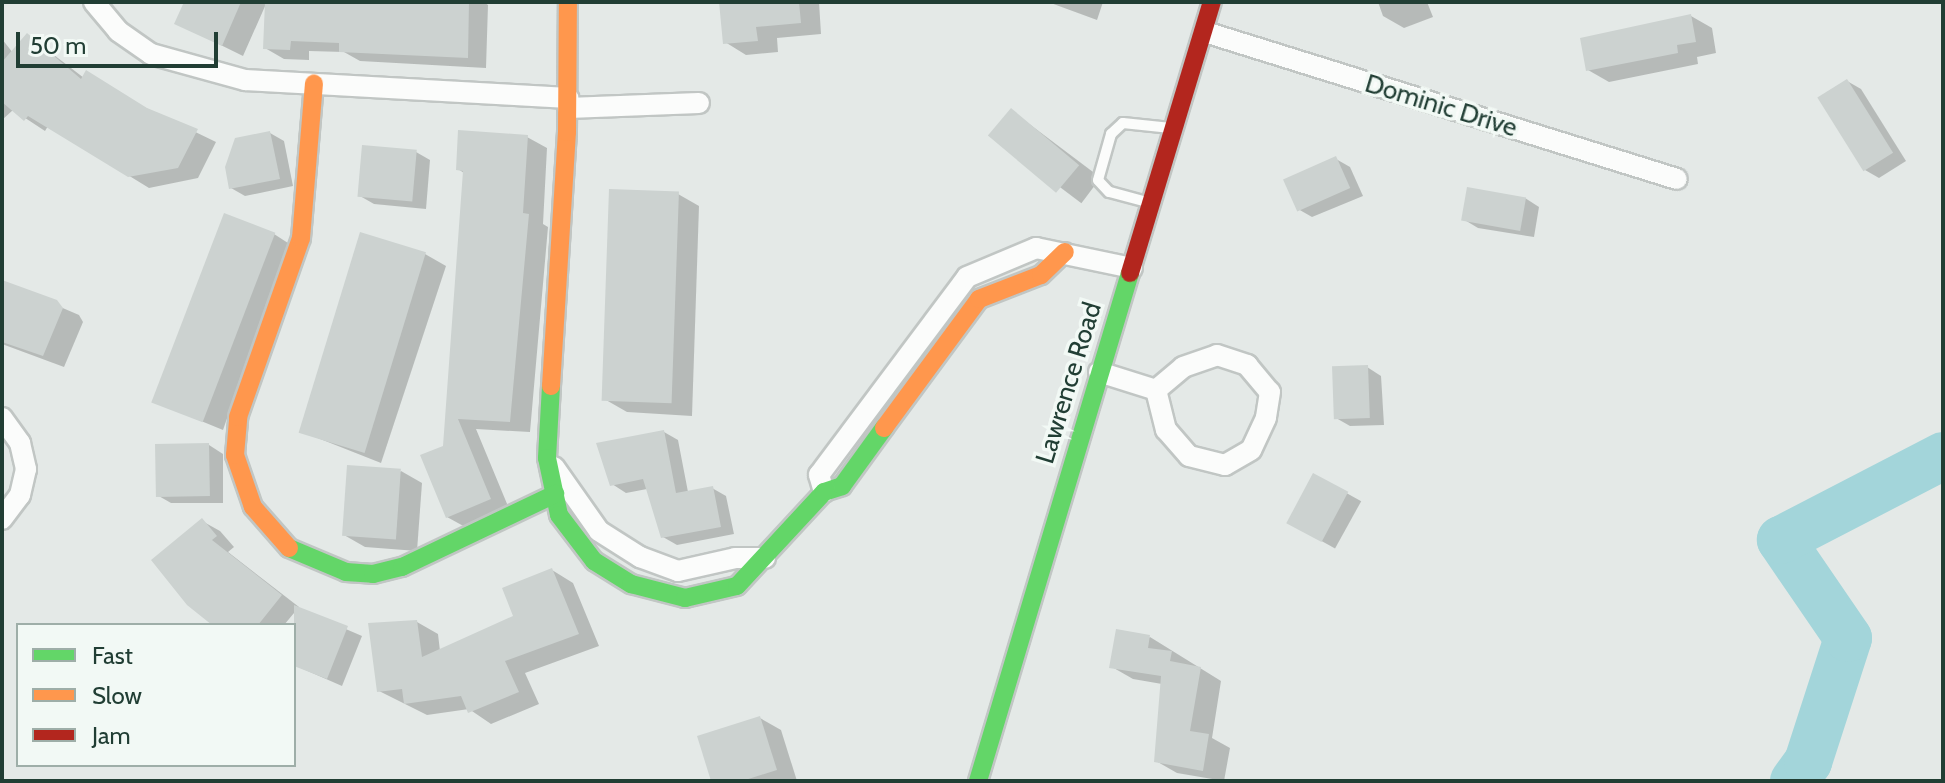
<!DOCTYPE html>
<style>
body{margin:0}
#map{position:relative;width:1945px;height:783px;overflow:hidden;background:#e4e9e7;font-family:Cabin,sans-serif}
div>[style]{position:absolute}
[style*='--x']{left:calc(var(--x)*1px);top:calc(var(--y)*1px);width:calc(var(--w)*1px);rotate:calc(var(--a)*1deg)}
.shadow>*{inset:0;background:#0003;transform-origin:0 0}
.river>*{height:48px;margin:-24px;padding:0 24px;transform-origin:24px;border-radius:24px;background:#a3d5da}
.building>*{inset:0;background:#ccd2d0;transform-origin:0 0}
.roads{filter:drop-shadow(2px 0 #c1c6c4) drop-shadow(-2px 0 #c1c6c4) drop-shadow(0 2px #c1c6c4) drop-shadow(0 -2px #c1c6c4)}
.lane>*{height:10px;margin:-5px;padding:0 5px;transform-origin:5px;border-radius:5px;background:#fbfcfb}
.street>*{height:20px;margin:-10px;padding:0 10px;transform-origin:10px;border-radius:10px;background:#fbfcfb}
.fast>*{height:18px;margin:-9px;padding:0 9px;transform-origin:9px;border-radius:9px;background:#63d668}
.slow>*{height:18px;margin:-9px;padding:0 9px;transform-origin:9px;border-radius:9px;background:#ff974d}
.jam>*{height:18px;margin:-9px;padding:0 9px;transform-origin:9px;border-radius:9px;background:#b3261e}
span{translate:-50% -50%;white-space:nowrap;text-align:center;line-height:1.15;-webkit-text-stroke:7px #f2f9f5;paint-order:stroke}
.street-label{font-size:26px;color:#213e34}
.frame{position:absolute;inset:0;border:4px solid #213e34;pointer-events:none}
.legend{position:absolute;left:16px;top:623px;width:280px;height:144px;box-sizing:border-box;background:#f2f9f5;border:2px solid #9eaea8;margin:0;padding:10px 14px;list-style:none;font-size:24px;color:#213e34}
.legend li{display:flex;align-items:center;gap:16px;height:40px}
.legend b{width:40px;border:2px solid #9eaea8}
.scale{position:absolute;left:16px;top:32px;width:202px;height:36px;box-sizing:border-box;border:4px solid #213e34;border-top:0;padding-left:10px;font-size:24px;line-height:28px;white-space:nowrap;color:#213e34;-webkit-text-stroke:6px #f2f9f5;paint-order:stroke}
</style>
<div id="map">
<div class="shadow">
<div style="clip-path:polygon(186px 2px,484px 2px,488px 5px,486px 68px,360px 61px,344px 52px,309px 51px,309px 60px,284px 59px,265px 48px,266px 4px,243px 56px,176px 23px)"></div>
<div style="clip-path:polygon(721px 2px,819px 2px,821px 34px,777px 38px,778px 52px,746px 55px,725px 42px)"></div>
<div style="clip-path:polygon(1048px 2px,1103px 2px,1097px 20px)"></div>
<div style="clip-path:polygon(1378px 2px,1427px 2px,1433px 17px,1404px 28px,1383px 16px)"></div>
<div style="clip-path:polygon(1691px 16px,1712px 28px,1716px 53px,1697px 57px,1698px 64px,1609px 82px,1588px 70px)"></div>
<div style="clip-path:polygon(28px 35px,84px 78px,216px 142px,198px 178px,149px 188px,48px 126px,45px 131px,13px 110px,2px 120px,2px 39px,13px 53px)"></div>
<div style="clip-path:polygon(1847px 81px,1861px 89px,1906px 161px,1879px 178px,1865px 170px)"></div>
<div style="left:1012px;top:111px;width:111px;height:32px;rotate:37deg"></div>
<div style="clip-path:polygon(270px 133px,284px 141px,293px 186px,245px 196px,231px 188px)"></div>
<div style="clip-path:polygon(527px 137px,547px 148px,543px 224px,548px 227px,530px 432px,476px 429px,510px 511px,467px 528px,447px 517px,445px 447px,464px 173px,458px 169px)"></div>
<div style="clip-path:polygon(416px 152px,430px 160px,426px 209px,374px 204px,360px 196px)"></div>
<div style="clip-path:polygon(1336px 159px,1350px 167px,1363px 196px,1312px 217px,1298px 209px)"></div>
<div style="clip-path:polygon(678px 194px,699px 206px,692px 416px,627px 412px,606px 400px)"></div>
<div style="clip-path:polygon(1525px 198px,1539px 207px,1534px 237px,1478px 228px,1463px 219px)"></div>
<div style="clip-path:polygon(274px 234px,288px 243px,223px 430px,162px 405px)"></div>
<div style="clip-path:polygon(425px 254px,446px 266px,381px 463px,300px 431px)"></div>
<div style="clip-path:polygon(2px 282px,79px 315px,83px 322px,64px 367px,2px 344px)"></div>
<div style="clip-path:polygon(1367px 367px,1381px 376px,1384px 425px,1350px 426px,1336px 418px)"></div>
<div style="clip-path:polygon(664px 432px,678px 440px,688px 492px,712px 488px,726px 496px,734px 534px,677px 545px,663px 537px,647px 489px,626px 493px,612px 484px)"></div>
<div style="clip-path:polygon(209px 445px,223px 454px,223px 503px,171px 503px,157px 495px)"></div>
<div style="clip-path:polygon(401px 471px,422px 483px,417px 551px,365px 547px,344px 535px)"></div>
<div style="left:1314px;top:475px;width:54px;height:54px;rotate:29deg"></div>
<div style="clip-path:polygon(202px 521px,220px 531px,234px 547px,228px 552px,299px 607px,284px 625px,215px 625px)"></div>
<div style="clip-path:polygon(552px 570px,573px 583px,599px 646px,525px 673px,539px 704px,491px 724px,469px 709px,427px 715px,379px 691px,417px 622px,438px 634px,440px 651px,515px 617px)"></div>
<div style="clip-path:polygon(304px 611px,362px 636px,342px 686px,294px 665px,294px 634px)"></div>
<div style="clip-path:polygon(1150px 637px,1221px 681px,1212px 738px,1230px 748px,1224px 781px,1177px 773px,1156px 761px,1162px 684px,1133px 679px,1112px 667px)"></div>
<div style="clip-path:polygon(760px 718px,781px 730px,797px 781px,713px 781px)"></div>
</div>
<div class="river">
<div style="--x:1794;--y:781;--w:24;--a:-54"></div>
<div style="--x:1808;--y:762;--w:130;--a:-72.1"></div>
<div style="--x:1848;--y:638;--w:119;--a:-124.4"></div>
<div style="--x:1781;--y:540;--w:182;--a:-27.4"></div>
</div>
<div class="building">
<div style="clip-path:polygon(184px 2px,241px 2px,222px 46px,174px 24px)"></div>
<div style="clip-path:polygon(265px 2px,469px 2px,468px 58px,339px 52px,339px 43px,291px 41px,290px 50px,263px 49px)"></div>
<div style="clip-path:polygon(719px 2px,799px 2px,801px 23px,756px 27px,758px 41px,723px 44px)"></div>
<div style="clip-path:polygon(1691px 14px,1696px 42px,1677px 45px,1678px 53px,1586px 71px,1580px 38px)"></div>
<div style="clip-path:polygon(27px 33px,81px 79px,86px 70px,147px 108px,198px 129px,178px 168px,128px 177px,28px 116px,24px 121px,2px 102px,2px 62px)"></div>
<div style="left:1847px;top:79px;width:87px;height:35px;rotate:58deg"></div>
<div style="left:1011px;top:108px;width:89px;height:36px;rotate:40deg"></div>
<div style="clip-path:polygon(458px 130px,528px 135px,523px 213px,529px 214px,510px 422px,458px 419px,491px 499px,446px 518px,420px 455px,443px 446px,463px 171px,456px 170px)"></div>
<div style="clip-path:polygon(270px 131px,280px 179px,229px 189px,225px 167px,235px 138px)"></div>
<div style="left:362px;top:145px;width:55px;height:52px;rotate:5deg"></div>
<div style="left:1336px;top:156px;width:35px;height:58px;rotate:66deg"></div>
<div style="left:1467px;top:187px;width:60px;height:34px;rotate:10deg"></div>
<div style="left:609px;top:189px;width:70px;height:212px;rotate:2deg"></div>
<div style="left:224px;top:213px;width:55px;height:203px;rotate:21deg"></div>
<div style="left:360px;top:232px;width:69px;height:210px;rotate:17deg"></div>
<div style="clip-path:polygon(2px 280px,57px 300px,63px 308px,43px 356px,2px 342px)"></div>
<div style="left:1368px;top:365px;width:53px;height:36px;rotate:88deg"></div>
<div style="clip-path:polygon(664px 430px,676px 493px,713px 486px,721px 527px,661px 538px,643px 479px,610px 486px,596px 443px)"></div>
<div style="left:209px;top:443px;width:53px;height:54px;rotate:89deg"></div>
<div style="left:347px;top:465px;width:54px;height:71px;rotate:4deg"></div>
<div style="left:1313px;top:473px;width:40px;height:57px;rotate:28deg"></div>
<div style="clip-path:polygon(202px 518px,217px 536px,212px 540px,282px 595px,258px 625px,212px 625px,187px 605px,151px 560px)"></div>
<div style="clip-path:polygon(552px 568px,579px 634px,505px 661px,519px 692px,468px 713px,461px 696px,404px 704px,402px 689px,377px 692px,368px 623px,417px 620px,422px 657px,513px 616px,502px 588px)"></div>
<div style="clip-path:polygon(294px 605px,348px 626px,327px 679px,294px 666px)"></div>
<div style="clip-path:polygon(1116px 629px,1150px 635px,1148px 648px,1172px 651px,1170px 661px,1201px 667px,1190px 731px,1209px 734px,1203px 771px,1154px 762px,1161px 676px,1109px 668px)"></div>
<div style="clip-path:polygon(760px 716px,777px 770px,742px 781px,711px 781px,697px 736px)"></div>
</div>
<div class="roads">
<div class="lane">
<div style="--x:1147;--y:202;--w:39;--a:-165"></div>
<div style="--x:1109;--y:192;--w:16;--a:-133"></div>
<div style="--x:1098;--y:180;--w:48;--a:-74.2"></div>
<div style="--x:1111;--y:134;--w:16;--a:-43"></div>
<div style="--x:1123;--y:123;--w:48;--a:5.9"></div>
</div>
<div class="street">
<div style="--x:94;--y:2;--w:38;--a:50"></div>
<div style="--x:118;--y:31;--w:40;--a:34.9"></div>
<div style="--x:151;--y:54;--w:98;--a:15.5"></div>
<div style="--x:245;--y:80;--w:324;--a:3.2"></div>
<div style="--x:1205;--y:32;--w:494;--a:17.3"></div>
<div style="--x:568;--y:108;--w:131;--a:-2.2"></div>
<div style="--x:1099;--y:372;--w:60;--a:17.5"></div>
<div style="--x:1156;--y:390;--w:35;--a:-40"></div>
<div style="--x:1183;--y:367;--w:36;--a:-19"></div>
<div style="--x:1217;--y:355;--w:32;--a:18"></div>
<div style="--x:1247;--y:365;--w:35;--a:50"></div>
<div style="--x:1270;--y:392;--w:26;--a:99"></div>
<div style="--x:1266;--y:418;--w:35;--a:115"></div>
<div style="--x:1251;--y:450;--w:30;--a:150"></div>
<div style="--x:1225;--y:465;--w:37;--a:-166"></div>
<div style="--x:1189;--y:456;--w:35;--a:-131"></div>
<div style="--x:1166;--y:430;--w:41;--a:-104"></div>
<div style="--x:2;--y:418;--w:31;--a:54"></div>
<div style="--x:20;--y:443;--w:27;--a:77"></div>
<div style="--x:26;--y:469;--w:27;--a:103"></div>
<div style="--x:20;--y:495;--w:30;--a:127"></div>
<div style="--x:554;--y:467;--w:78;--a:54.9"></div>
<div style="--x:599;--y:531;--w:49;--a:32.4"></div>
<div style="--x:640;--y:557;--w:40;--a:20.2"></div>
<div style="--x:678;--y:571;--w:58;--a:-12.8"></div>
<div style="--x:735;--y:558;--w:30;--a:0"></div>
<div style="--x:824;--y:492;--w:18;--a:-106"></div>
<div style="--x:819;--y:475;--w:247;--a:-53.2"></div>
<div style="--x:967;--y:277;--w:75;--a:-22.8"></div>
<div style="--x:1036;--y:248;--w:98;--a:11.8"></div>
</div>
<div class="fast">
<div style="--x:551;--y:386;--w:72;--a:93.2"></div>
<div style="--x:547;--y:458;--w:58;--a:78.1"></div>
<div style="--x:559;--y:515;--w:58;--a:52.7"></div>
<div style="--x:594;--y:561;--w:44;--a:31.9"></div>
<div style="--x:631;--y:584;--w:56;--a:14.5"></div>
<div style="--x:685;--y:598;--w:53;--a:-13"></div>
<div style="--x:737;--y:586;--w:128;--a:-47.2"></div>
<div style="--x:824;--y:492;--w:19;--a:-18"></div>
<div style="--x:842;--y:486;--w:72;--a:-54.1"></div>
<div style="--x:289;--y:548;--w:62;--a:22.8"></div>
<div style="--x:346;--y:572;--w:27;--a:4"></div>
<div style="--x:373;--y:574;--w:30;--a:-14"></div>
<div style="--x:402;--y:567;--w:170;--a:-25.5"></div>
<div style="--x:978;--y:781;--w:530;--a:-73.34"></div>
</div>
<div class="slow">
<div style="--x:551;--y:386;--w:255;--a:-86.4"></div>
<div style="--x:567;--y:132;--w:130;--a:-89.6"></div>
<div style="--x:884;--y:428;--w:160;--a:-53.6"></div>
<div style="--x:979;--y:299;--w:66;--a:-21.2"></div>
<div style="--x:1041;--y:275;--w:33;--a:-44"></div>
<div style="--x:289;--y:548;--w:55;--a:-131.3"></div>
<div style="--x:253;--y:507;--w:55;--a:-109.1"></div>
<div style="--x:235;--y:455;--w:38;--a:-85"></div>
<div style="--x:238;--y:417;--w:190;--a:-70.6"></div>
<div style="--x:301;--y:238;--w:155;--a:-85.2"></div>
</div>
<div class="jam">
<div style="--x:1130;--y:273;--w:283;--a:-73.2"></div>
</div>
</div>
<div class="street-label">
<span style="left:1441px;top:106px;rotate:17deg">Dominic Drive</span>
<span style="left:1069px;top:383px;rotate:-73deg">Lawrence Road</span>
</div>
<div class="frame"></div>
<ul class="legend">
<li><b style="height:10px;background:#63d668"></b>Fast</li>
<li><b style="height:10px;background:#ff974d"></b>Slow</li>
<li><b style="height:10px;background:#b3261e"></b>Jam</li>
</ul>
<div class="scale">50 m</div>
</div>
